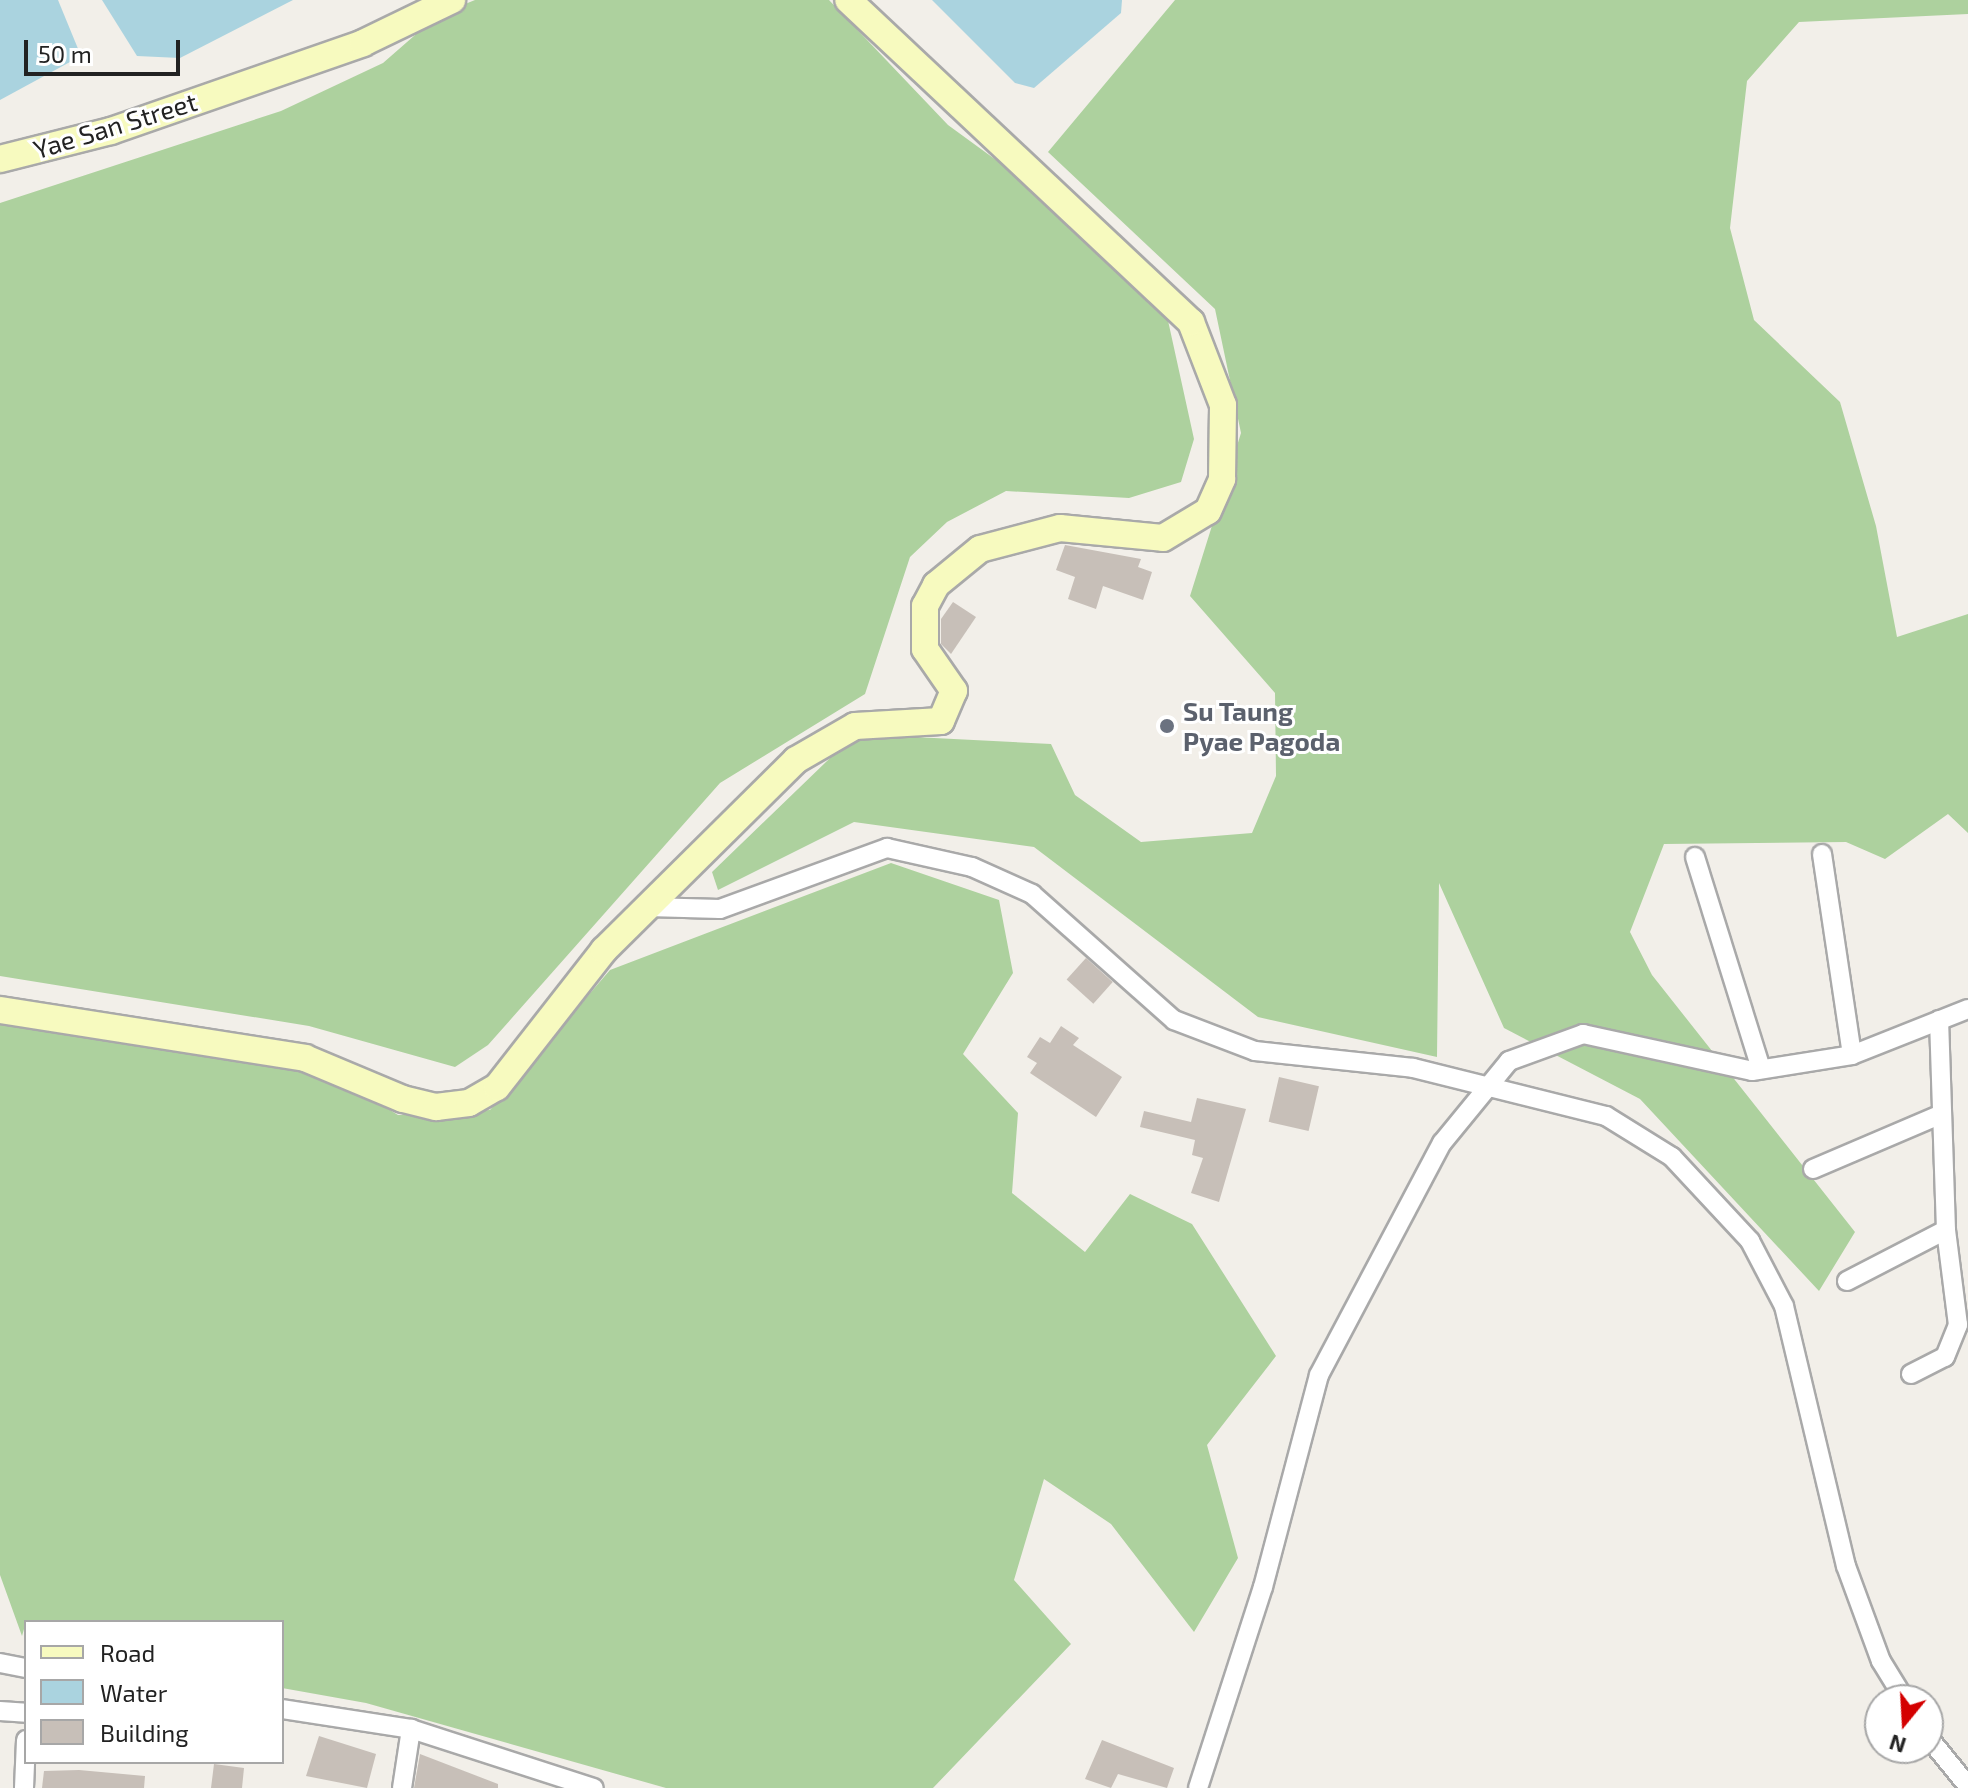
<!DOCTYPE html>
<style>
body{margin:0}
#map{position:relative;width:1968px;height:1788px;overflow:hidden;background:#f2efe9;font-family:"Exo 2",sans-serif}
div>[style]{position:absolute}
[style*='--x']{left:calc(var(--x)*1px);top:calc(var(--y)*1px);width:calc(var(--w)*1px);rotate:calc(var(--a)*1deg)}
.forest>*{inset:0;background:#add19e}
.water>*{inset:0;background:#aad3df}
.building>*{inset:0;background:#c7bfb8;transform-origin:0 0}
.roads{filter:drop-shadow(2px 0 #a9a9a9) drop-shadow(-2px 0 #a9a9a9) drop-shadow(0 2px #a9a9a9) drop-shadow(0 -2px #a9a9a9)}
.street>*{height:18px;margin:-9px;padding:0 9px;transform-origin:9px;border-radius:9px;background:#fff}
.secondary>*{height:26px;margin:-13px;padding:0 13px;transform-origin:13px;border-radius:13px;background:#f7fabf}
.dots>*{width:22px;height:22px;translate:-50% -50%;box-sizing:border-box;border:4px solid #fff;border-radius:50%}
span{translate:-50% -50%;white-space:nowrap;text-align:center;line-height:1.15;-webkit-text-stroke:6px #fff;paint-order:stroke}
.street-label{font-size:26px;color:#222}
.worship-label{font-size:26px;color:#5b616d;font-weight:700}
.left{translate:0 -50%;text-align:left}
.legend{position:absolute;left:24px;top:1620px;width:260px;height:144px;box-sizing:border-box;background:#fff;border:2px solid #a7a7a7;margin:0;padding:10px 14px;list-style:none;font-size:24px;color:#222}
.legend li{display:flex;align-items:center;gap:16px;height:40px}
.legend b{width:40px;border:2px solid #a7a7a7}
.north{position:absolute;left:1864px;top:1684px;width:80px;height:80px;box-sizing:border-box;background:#fff;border:2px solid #a7a7a7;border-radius:50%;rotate:198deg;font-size:22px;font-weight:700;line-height:32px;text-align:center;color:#222}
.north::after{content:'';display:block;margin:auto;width:28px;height:36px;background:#d40000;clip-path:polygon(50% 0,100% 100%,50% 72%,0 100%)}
.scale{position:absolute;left:24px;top:40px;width:156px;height:36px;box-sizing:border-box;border:4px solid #222;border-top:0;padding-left:10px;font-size:24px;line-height:28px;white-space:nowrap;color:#222;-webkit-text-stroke:6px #fff;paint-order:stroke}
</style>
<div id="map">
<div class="forest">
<div style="clip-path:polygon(475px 0,829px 0,948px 125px,1062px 208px,1167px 316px,1194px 439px,1181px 482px,1129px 498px,1006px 491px,947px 522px,910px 557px,865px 694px,720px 783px,488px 1045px,455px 1067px,309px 1026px,0 976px,0 203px,281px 111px,383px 63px,438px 15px)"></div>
<div style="clip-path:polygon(1175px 0,1968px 0,1968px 14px,1799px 22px,1747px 81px,1730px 228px,1754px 320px,1840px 402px,1876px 526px,1897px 637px,1968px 614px,1968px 833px,1948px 814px,1885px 859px,1846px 842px,1664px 844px,1630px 932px,1652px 975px,1855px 1232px,1819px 1291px,1640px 1099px,1504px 1028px,1439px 883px,1437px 1057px,1258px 1017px,1034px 847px,854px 822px,718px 890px,712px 872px,855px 734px,1051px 744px,1075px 795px,1141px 842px,1252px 833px,1276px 776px,1275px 693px,1190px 596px,1241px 433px,1215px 309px,1048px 152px)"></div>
<div style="clip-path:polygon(891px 863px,999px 900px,1013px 973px,963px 1054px,1018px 1113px,1012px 1193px,1085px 1252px,1130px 1194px,1192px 1224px,1276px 1356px,1207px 1445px,1238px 1558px,1194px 1632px,1111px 1524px,1044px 1479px,1014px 1580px,1071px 1644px,933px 1788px,666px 1788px,366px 1703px,282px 1688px,282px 1622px,26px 1622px,22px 1636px,0 1575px,0 1016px,332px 1074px,398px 1115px,490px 1110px,610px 970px)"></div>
</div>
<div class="water">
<div style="clip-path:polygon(0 0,58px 0,81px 56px,0 100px)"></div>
<div style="clip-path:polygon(102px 0,293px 0,180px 58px,137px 56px)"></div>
<div style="clip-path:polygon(932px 0,1122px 0,1121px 13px,1034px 88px,1015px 83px)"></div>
</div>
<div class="building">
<div style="clip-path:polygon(1065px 545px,1141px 559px,1138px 567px,1152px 572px,1143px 600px,1103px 586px,1096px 609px,1068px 599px,1075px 577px,1056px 570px)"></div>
<div style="clip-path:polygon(953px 602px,976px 617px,951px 654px,941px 644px,941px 619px)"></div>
<div style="left:1086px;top:958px;width:36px;height:29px;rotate:42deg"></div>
<div style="clip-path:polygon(1061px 1026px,1079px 1038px,1073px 1045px,1122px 1077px,1096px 1117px,1030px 1073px,1037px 1063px,1027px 1057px,1040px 1037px,1050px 1043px)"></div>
<div style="left:1279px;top:1077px;width:41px;height:46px;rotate:13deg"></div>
<div style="clip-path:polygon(1197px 1098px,1246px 1109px,1219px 1202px,1191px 1193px,1203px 1158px,1192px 1155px,1195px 1140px,1140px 1127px,1144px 1111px,1191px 1122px)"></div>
<div style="clip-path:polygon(319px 1736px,376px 1754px,367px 1788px,306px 1776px)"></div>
<div style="clip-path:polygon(1102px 1740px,1174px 1768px,1167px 1788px,1118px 1774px,1111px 1788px,1085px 1779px)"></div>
<div style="clip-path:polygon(420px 1754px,498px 1784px,498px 1788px,414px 1788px)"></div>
<div style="clip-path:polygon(214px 1764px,244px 1768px,242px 1788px,211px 1788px)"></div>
<div style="clip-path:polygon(79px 1770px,145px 1776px,144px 1788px,42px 1788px,44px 1771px)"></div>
</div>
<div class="roads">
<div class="street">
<div style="--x:1822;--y:854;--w:203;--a:81.5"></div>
<div style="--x:1695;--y:857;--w:222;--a:72.7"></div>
<div style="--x:648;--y:907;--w:72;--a:1.6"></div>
<div style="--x:720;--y:909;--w:178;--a:-20.1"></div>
<div style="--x:887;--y:848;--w:87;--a:12.6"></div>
<div style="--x:972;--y:867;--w:66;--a:24.2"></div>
<div style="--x:1032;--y:894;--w:190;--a:41.6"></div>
<div style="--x:1174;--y:1020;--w:87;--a:20.9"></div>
<div style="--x:1255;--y:1051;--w:159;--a:6.1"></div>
<div style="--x:1413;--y:1068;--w:199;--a:14"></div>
<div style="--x:1606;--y:1116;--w:78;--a:31.8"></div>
<div style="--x:1672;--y:1157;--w:115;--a:47.1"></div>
<div style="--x:1750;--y:1241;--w:73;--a:62.4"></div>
<div style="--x:1784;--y:1306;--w:267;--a:76.6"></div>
<div style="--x:1846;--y:1566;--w:101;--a:69.8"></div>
<div style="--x:1881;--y:1661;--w:46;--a:58.4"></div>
<div style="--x:1813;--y:1169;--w:140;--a:-23.1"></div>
<div style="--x:1847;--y:1281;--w:111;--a:-27.3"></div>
<div style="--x:1911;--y:1374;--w:38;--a:-27"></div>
<div style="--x:1945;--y:1357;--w:35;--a:-68"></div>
<div style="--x:1958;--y:1325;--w:96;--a:-97.2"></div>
<div style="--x:1946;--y:1230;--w:210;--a:-91.9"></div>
<div style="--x:0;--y:1663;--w:26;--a:11"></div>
<div style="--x:282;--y:1709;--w:131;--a:8.8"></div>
<div style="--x:411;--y:1729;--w:192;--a:17.9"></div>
<div style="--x:0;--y:1711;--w:26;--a:4"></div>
<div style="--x:1928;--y:1737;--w:63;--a:50.8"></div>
<div style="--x:24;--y:1788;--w:48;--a:-87.6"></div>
<div style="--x:402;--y:1788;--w:60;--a:-81.3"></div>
<div style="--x:1198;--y:1788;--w:211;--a:-72.1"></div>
<div style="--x:1263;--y:1587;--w:219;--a:-75.2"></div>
<div style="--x:1319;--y:1375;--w:263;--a:-62.1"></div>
<div style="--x:1442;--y:1143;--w:106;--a:-50.7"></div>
<div style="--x:1509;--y:1061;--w:79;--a:-20"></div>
<div style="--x:1583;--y:1034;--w:173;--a:12.3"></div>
<div style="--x:1752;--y:1071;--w:101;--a:-9.1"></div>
<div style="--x:1852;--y:1055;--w:125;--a:-21.6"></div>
</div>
<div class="secondary">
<div style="--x:0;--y:159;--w:114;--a:-14.2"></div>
<div style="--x:111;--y:131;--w:267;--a:-19.2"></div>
<div style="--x:363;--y:43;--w:99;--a:-25.8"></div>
<div style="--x:0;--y:1010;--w:309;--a:8.9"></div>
<div style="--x:305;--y:1058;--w:106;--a:22.7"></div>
<div style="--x:403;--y:1099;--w:34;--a:14"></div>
<div style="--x:436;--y:1107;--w:33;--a:-7"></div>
<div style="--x:469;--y:1103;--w:32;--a:-30"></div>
<div style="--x:497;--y:1087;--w:174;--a:-52"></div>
<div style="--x:604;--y:950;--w:270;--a:-44.7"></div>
<div style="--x:796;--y:760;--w:68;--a:-30"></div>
<div style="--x:855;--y:726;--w:86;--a:-3.3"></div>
<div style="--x:941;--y:721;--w:33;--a:-67"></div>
<div style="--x:954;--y:691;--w:51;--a:-124.6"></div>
<div style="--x:925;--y:649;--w:43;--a:-90"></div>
<div style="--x:925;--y:606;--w:24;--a:-62"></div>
<div style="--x:936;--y:585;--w:57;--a:-39.3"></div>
<div style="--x:980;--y:549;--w:83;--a:-14.7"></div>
<div style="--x:1060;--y:528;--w:103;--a:5.5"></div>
<div style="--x:1163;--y:538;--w:52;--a:-31"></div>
<div style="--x:1208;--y:511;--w:35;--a:-66"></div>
<div style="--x:1222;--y:479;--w:74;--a:-89.2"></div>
<div style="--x:1223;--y:405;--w:89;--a:-111.1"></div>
<div style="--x:1191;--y:322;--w:470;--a:-136.8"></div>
</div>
</div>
<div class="dots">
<div style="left:1167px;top:726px;background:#6b7280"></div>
</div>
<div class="street-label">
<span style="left:115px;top:125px;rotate:-17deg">Yae San Street</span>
</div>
<div class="worship-label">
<span class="left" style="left:1183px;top:726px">Su Taung<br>Pyae Pagoda</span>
</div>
<ul class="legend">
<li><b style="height:10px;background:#f7fabf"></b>Road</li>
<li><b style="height:22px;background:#aad3df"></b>Water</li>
<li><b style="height:22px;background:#c7bfb8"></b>Building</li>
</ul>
<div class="north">N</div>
<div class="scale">50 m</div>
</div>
